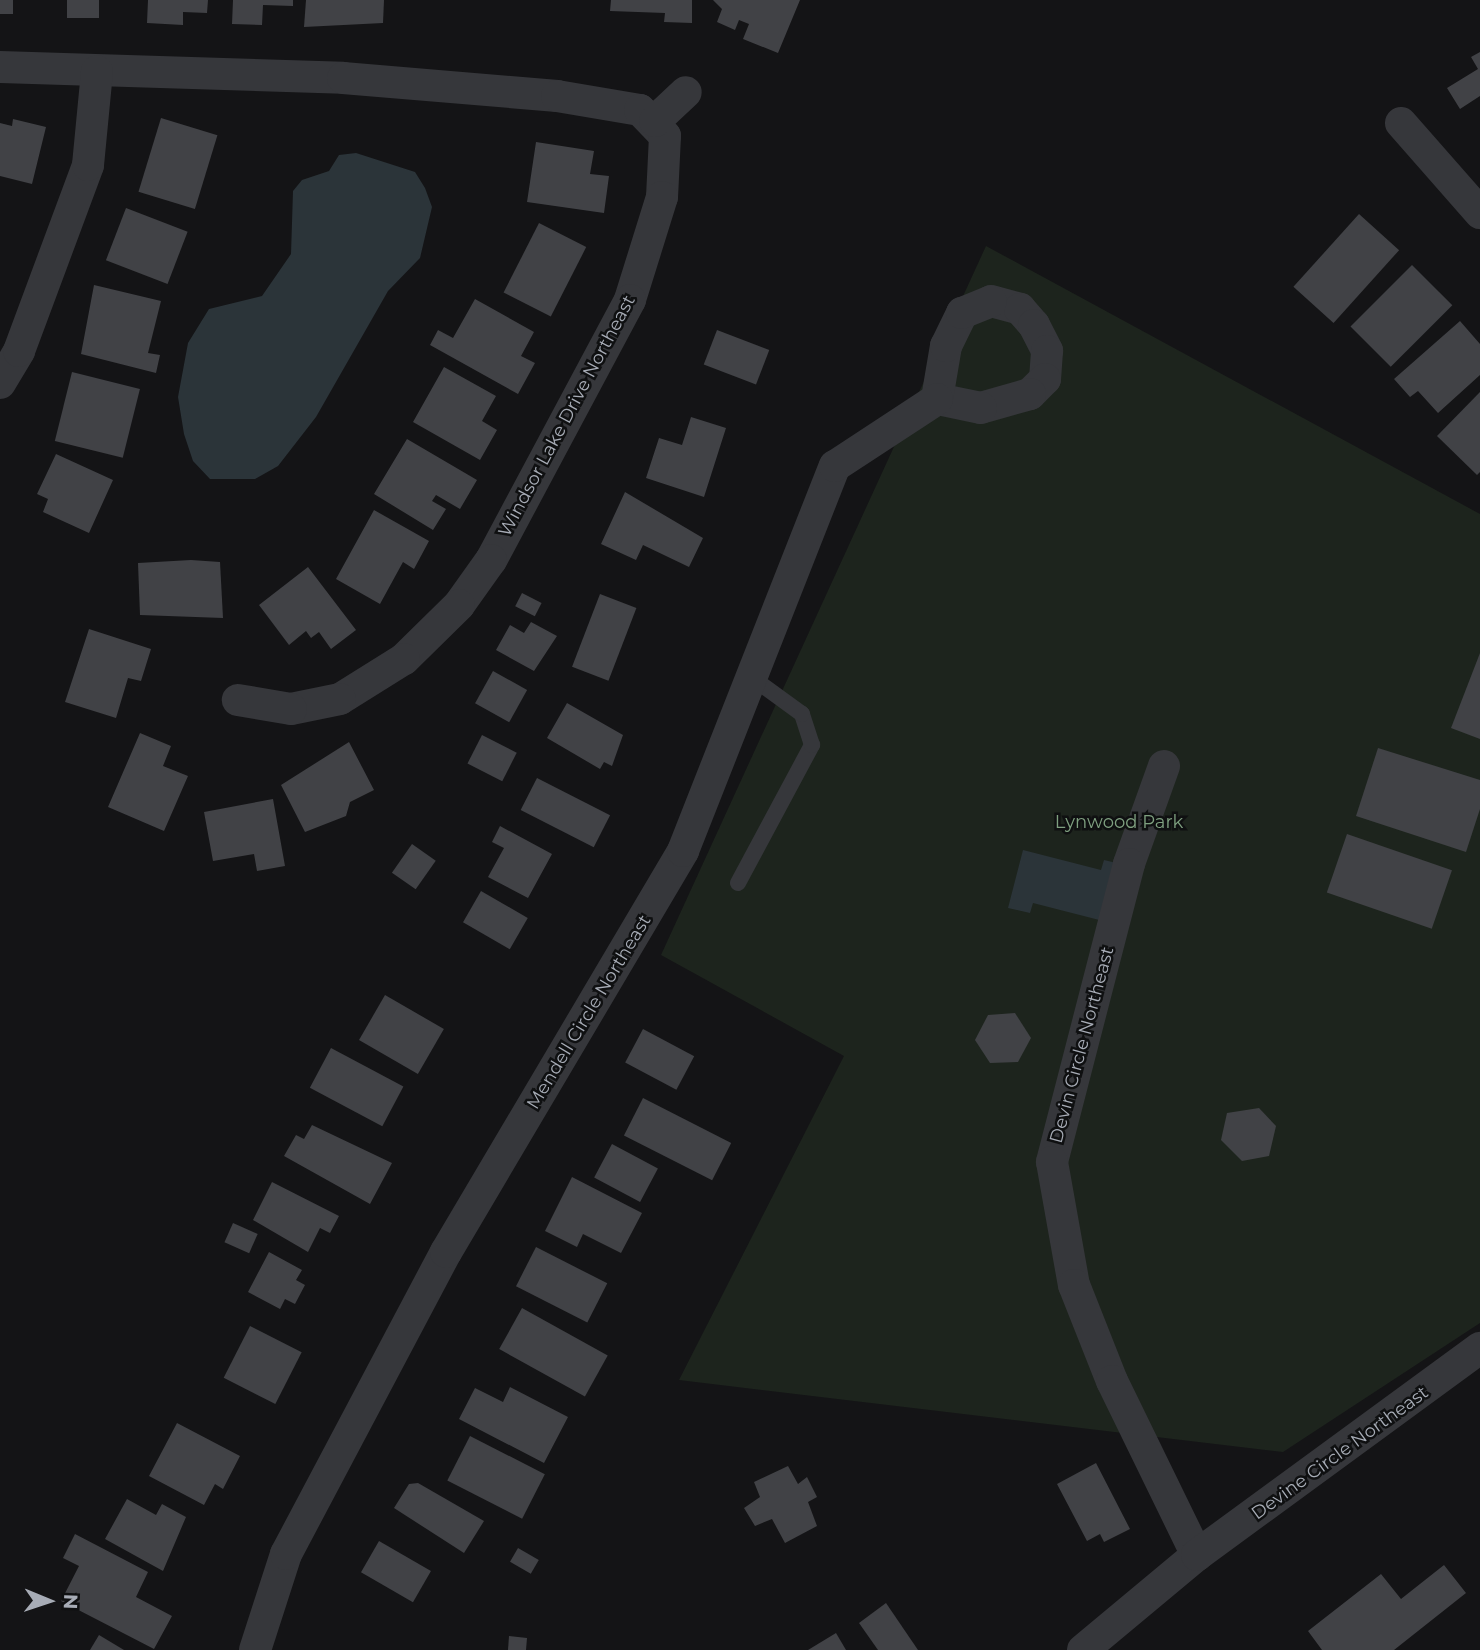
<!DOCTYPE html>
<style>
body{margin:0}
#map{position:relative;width:1480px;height:1650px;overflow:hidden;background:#141416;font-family:Montserrat,sans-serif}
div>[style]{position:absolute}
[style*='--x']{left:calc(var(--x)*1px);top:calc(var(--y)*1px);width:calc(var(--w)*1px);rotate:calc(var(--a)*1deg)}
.green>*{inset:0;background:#1d241d}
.water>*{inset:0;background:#2b3439}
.building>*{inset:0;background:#414246;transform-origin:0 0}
.lane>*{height:16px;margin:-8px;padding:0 8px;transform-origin:8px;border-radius:8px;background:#36373b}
.street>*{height:32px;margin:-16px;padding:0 16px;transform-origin:16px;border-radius:16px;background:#36373b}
span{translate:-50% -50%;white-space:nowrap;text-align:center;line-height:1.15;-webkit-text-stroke:5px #0f1011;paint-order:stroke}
.street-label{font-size:18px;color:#a7acb6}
.park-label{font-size:18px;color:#7fa080}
.north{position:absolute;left:14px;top:1566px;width:70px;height:70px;-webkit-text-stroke:5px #0f1011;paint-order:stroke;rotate:92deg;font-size:19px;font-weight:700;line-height:28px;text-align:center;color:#a7acb6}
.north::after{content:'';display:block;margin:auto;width:24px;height:32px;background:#a7acb6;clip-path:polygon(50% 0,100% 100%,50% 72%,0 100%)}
</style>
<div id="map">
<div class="green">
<div style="clip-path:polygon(986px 246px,1480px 514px,1480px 1323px,1283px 1452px,679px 1380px,844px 1056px,661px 955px)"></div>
</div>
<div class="water">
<div style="clip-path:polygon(356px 153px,415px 172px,425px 188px,432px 207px,420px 258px,388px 291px,316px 417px,278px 466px,255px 479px,210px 479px,193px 461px,184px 434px,178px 397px,188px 343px,209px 309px,262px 296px,291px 254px,293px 191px,302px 180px,329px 171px,339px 155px)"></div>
<div style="clip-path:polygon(1023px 850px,1101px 870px,1104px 860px,1125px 865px,1111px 923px,1033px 903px,1030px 913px,1008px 908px)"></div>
</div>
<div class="building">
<div style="left:0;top:0;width:13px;height:14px"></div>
<div style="left:67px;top:0;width:32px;height:18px"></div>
<div style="clip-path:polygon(148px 0,208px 0,207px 13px,183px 12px,183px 25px,147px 23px)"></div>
<div style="clip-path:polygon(233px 0,293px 0,293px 6px,263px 5px,262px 25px,232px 24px)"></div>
<div style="clip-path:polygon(306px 0,384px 0,383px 23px,304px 27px)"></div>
<div style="clip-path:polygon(611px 0,692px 0,692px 23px,664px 22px,665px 13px,610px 11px)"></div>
<div style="clip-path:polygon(713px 0,800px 0,778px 53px,743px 39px,749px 24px,739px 20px,735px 30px,717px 22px,722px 9px)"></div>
<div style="clip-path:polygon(1480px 52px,1480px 96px,1460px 109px,1447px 88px,1478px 69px,1471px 57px)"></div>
<div style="left:161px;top:118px;width:59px;height:77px;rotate:17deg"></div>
<div style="clip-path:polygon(13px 119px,46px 127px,32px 184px,0 176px,0 123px,12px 126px)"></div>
<div style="clip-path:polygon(536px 142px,594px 151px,590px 174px,609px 176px,604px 213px,527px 202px)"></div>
<div style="left:126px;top:208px;width:66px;height:56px;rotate:21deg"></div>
<div style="left:1359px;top:214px;width:54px;height:98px;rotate:42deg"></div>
<div style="left:539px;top:223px;width:53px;height:78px;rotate:27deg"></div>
<div style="left:1412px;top:265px;width:57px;height:87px;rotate:45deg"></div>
<div style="clip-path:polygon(94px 285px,161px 301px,148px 353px,160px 355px,156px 373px,81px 354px)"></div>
<div style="clip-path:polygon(475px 299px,534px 332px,521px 356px,535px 363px,518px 394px,430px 345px,438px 330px,453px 338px)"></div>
<div style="clip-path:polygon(1460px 321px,1480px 344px,1480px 375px,1438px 413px,1418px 391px,1410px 397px,1394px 379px)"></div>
<div style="left:717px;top:330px;width:56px;height:37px;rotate:21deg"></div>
<div style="clip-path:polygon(444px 367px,496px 396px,482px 421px,497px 430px,480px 460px,413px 422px)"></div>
<div style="left:72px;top:372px;width:70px;height:71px;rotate:14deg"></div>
<div style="clip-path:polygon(1480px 392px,1480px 472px,1477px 475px,1437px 436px)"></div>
<div style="clip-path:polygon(691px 417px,726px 428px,704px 497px,646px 478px,659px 438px,682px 445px)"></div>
<div style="clip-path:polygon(407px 439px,477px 480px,460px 509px,436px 495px,432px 501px,446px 509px,433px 530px,374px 494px)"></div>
<div style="clip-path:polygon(56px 454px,113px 480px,89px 533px,43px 512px,48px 499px,37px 494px)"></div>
<div style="clip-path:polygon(625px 492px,703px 538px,689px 567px,643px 545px,636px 560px,601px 544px)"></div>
<div style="clip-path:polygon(374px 510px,429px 541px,414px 569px,403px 562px,380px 604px,336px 579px)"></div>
<div style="clip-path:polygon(191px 560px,220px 562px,223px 618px,140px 615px,138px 563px)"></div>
<div style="clip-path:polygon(308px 567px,356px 630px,331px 649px,319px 632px,311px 638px,306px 631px,289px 645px,259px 605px)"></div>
<div style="left:522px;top:593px;width:22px;height:15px;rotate:27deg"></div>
<div style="left:600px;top:594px;width:39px;height:78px;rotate:21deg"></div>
<div style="clip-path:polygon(531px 622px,557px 636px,534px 671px,496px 650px,510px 625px,524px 633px)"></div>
<div style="clip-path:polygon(89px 629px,151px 649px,141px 681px,128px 678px,116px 718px,65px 702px)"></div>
<div style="clip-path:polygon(1480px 653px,1480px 739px,1451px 728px)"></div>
<div style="left:493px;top:671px;width:39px;height:37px;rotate:29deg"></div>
<div style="clip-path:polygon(567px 703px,623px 735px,612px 766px,604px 762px,600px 769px,547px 738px)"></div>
<div style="clip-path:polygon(140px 733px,171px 746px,163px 766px,188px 776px,164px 831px,108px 807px)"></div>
<div style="left:482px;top:735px;width:39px;height:32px;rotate:27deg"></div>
<div style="clip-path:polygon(349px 742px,374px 790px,350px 802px,346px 816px,305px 832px,281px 785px)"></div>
<div style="clip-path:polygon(1378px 748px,1480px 780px,1480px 809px,1466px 852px,1356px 816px)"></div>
<div style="left:537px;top:778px;width:82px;height:36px;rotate:27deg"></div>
<div style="clip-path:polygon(273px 799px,285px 866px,257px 871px,254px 854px,213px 861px,204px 812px)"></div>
<div style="clip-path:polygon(500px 826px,552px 854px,528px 898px,488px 877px,504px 848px,492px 842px)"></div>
<div style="left:1347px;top:834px;width:111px;height:62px;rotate:19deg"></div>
<div style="left:412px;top:844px;width:29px;height:35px;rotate:35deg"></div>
<div style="left:481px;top:891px;width:54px;height:36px;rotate:30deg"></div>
<div style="left:385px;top:995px;width:68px;height:52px;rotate:30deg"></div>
<div style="clip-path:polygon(1015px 1013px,1031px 1038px,1018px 1062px,990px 1063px,975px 1040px,988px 1015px)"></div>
<div style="left:643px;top:1029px;width:58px;height:38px;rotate:28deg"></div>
<div style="left:331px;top:1048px;width:82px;height:45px;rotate:28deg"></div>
<div style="left:643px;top:1098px;width:99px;height:42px;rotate:27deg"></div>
<div style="clip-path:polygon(1259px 1108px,1276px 1126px,1269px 1156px,1242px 1161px,1221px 1140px,1227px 1113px)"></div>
<div style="clip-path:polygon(312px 1125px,392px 1163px,370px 1204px,284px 1156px,296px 1135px,304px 1139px)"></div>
<div style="left:612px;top:1144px;width:52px;height:38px;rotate:28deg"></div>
<div style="clip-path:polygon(572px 1177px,642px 1213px,621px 1253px,583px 1234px,577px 1247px,545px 1231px)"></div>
<div style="clip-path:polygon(272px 1182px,339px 1216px,330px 1233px,320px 1228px,308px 1252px,253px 1220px)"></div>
<div style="left:233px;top:1223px;width:27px;height:21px;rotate:24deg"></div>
<div style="left:536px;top:1247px;width:80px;height:44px;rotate:27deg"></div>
<div style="clip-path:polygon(269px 1252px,302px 1270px,296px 1280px,305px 1285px,295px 1304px,285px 1299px,280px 1309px,248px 1292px)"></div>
<div style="left:522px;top:1308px;width:98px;height:47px;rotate:29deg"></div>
<div style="left:250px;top:1326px;width:58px;height:58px;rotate:27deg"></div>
<div style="clip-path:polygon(510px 1387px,568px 1417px,544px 1463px,459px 1419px,475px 1388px,503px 1402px)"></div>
<div style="clip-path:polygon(177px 1423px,240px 1456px,223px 1489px,215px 1484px,204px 1505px,149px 1476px)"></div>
<div style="left:470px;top:1436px;width:84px;height:50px;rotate:27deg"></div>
<div style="clip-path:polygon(1096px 1463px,1130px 1529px,1104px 1542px,1100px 1534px,1087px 1541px,1057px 1484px)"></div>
<div style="clip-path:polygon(788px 1466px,798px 1484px,807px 1477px,817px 1497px,808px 1502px,817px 1526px,785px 1543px,772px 1519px,755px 1526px,744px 1508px,760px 1497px,754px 1482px)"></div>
<div style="clip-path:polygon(418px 1483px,484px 1521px,464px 1553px,394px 1508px,409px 1484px)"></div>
<div style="clip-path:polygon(127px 1499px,156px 1515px,162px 1504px,186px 1517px,163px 1571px,105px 1539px)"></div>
<div style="clip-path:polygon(75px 1534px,148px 1572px,136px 1597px,172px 1616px,154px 1649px,61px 1601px,79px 1566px,63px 1558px)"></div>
<div style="left:379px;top:1541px;width:60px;height:36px;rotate:30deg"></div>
<div style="left:518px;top:1548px;width:24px;height:16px;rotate:30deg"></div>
<div style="clip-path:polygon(1444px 1565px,1466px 1593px,1394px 1650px,1322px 1650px,1308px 1631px,1381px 1574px,1401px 1599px)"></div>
<div style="clip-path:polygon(886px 1603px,918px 1650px,878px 1650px,859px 1623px)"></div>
<div style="clip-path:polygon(836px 1633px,846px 1650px,808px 1650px)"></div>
<div style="clip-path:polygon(99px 1635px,124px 1650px,90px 1650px)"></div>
<div style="clip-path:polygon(509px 1636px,527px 1638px,526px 1650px,508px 1650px)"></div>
</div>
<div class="lane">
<div style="--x:738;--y:883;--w:157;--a:-61.8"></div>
<div style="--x:812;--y:745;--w:33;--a:-108"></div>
<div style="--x:802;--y:714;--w:59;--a:-143.9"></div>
</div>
<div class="street">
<div style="--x:0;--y:67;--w:343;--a:1.8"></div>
<div style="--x:343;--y:78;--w:215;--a:4.8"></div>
<div style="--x:557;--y:96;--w:84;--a:9.6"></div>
<div style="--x:640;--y:110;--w:36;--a:46"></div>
<div style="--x:665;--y:136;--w:61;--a:92.8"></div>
<div style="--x:662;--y:197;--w:108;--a:107.3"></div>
<div style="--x:630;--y:300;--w:295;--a:118.1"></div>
<div style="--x:491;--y:560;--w:55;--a:125.4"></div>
<div style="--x:459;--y:605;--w:77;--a:135.5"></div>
<div style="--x:404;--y:659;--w:75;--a:148"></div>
<div style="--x:340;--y:699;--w:50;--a:168.5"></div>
<div style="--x:291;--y:709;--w:54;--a:-170.4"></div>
<div style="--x:655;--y:121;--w:42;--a:-43.1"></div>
<div style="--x:1401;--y:123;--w:120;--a:48.7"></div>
<div style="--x:991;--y:301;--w:30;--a:15"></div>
<div style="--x:1020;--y:309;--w:21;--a:49"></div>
<div style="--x:1034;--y:325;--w:29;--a:63"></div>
<div style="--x:1047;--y:351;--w:28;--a:94"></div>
<div style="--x:1045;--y:379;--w:21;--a:135"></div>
<div style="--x:1030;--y:394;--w:51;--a:164.1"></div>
<div style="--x:981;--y:408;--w:45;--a:-168.4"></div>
<div style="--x:937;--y:399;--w:54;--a:-80.4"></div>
<div style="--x:946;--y:346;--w:37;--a:-64"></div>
<div style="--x:962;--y:313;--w:31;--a:-22"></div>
<div style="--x:0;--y:383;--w:37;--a:-59"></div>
<div style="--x:19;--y:351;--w:198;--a:-69.6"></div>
<div style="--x:88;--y:165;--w:94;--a:-84.5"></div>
<div style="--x:1164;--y:766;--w:104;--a:109.7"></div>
<div style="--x:1129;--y:864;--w:308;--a:104.5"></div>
<div style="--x:1052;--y:1162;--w:125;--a:79.9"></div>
<div style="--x:1074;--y:1285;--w:103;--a:68.4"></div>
<div style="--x:1112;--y:1381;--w:194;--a:64"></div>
<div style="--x:255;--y:1650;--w:101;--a:-72.1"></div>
<div style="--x:286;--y:1554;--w:342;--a:-62.1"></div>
<div style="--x:446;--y:1252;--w:466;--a:-59.4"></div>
<div style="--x:683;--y:851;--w:414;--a:-68.5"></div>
<div style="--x:835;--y:466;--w:122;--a:-33.3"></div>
<div style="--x:1083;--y:1650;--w:148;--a:-39.8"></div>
<div style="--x:1197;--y:1555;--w:351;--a:-36.2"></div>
</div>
<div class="street-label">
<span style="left:567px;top:416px;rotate:-62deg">Windsor Lake Drive Northeast</span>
<span style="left:589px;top:1012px;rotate:-59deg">Mendell Circle Northeast</span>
<span style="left:1082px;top:1045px;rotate:-75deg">Devin Circle Northeast</span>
<span style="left:1340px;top:1453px;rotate:-36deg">Devine Circle Northeast</span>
</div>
<div class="park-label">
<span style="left:1119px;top:822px">Lynwood Park</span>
</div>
<div class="north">N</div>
</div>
